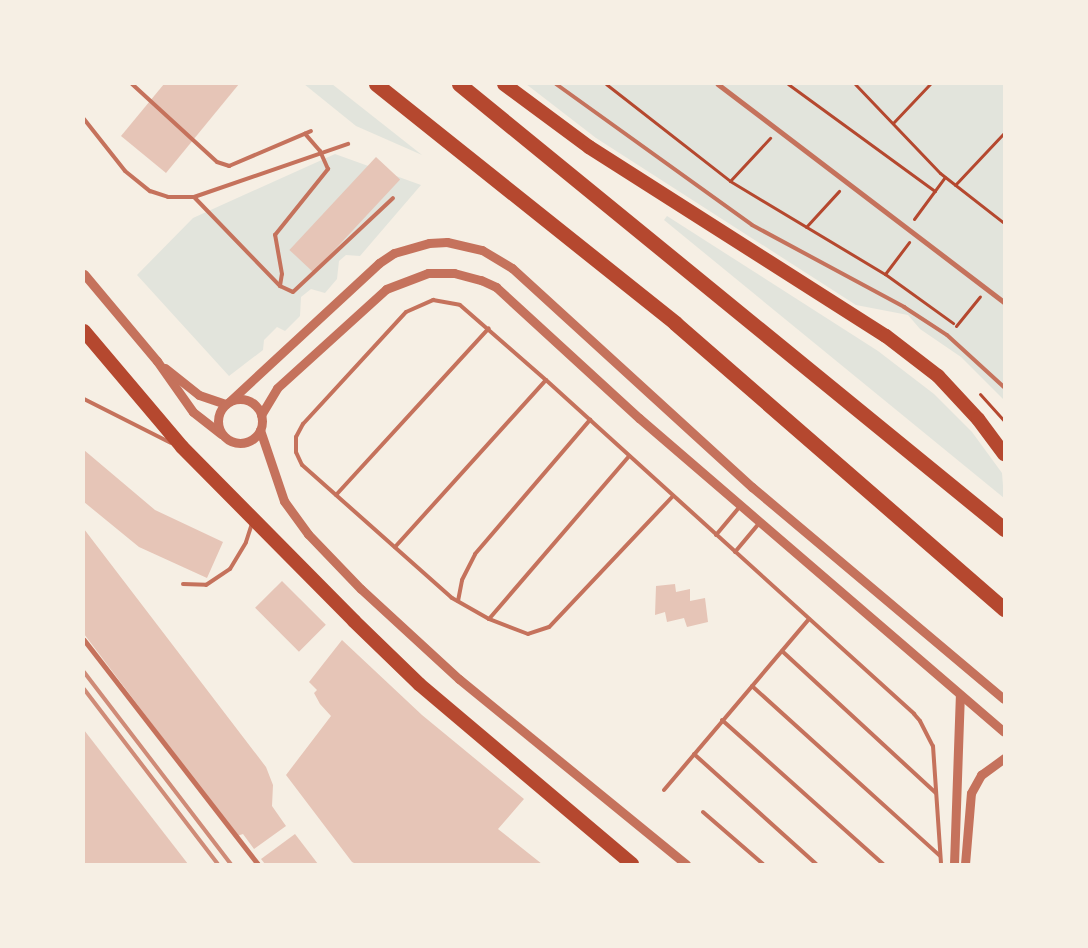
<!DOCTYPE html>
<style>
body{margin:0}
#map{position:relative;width:1088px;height:948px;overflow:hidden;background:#f6efe4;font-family:"Titillium Web",sans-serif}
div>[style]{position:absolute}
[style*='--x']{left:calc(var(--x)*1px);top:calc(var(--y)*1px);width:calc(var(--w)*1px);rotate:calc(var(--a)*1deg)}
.green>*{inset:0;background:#e2e4dc}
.building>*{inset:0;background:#e6c5b7;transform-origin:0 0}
.path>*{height:3px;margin:-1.5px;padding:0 1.5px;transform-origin:1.5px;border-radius:1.5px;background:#b5482f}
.service>*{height:4px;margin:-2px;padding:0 2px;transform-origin:2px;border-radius:2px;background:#c5725c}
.pedestrian>*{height:4.5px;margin:-2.25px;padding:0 2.25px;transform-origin:2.25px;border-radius:2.25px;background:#c5725c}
.minor>*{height:5px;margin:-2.5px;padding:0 2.5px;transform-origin:2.5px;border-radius:2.5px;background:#c5725c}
.tertiary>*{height:9px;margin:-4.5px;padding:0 4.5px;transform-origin:4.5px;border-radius:4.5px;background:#c5725c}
.tertiary>.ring{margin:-4.5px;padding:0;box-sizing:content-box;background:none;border:9px solid #c5725c;border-radius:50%}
.trunk>*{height:14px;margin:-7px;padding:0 7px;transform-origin:7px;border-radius:7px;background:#b5482f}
.motorway>*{height:15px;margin:-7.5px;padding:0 7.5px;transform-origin:7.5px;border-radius:7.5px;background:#b5482f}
.rail>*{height:4px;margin:-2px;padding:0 2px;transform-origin:2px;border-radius:2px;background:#cf8b77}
span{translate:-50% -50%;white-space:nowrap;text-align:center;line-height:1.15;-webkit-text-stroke:4px #f6efe4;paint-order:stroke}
.frame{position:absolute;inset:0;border:85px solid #f6efe4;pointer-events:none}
</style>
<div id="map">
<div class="green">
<div style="clip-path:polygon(304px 84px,332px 84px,422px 155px,356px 126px)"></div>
<div style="clip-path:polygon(526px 84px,1004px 84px,1004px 400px,961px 357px,920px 329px,908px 315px,856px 305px,596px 138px)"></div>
<div style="clip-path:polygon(335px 154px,421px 185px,360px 256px,346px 255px,339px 261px,337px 279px,325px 293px,311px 289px,301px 297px,300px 316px,285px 331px,277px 327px,264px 340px,263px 350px,229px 376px,137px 275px,193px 218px)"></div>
<div style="clip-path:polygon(667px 216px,878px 351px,934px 394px,972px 432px,1002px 473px,1004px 498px,664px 220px)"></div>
</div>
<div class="building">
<div style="clip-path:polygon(164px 84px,239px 84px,166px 173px,121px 136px)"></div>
<div style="left:376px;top:157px;width:33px;height:127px;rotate:43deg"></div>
<div style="clip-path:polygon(84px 450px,155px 510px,223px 542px,207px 578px,139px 547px,84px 502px)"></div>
<div style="clip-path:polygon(84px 529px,266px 767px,273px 785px,272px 806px,286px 826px,254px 849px,243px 834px,237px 836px,84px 634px)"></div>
<div style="left:282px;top:581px;width:62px;height:38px;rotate:45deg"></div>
<div style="clip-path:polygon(675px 584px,676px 592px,690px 589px,690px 601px,705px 598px,708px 622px,687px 627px,684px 618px,667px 622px,665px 612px,655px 615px,656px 586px)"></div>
<div style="clip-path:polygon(342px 640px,422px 715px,524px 799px,498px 829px,542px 864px,356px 864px,352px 862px,286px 775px,331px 716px,320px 704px,314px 693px,317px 690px,309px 682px)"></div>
<div style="clip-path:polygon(84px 730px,188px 864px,84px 864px)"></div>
<div style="clip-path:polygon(295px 834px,318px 864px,265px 864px,261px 859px)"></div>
</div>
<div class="path">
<div style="--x:606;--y:84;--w:157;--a:38"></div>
<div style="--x:730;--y:181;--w:181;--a:31"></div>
<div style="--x:885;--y:274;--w:84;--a:35.8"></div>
<div style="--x:788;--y:84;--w:182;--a:36.1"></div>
<div style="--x:855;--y:84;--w:123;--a:46.3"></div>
<div style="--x:940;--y:173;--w:81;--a:38"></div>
<div style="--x:893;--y:123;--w:54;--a:-46.5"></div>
<div style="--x:730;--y:181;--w:59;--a:-47.1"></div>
<div style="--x:955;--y:185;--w:71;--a:-46.7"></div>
<div style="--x:914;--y:219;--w:52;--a:-53.6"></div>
<div style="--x:806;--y:227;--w:49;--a:-47.5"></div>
<div style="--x:885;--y:274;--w:40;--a:-53"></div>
<div style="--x:956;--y:326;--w:38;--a:-51"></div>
<div style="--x:980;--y:394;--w:36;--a:48"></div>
</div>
<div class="service">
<div style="--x:132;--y:84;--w:115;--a:42.5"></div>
<div style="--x:217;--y:162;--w:13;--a:18"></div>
<div style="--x:229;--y:166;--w:89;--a:-23.1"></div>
<div style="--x:556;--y:84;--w:241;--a:35.7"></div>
<div style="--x:752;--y:225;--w:173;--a:28.3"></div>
<div style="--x:904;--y:307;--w:51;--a:33.1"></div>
<div style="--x:947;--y:335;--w:77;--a:42.4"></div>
<div style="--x:84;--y:119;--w:66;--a:51.7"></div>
<div style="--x:125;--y:171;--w:32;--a:39"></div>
<div style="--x:150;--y:191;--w:19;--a:18"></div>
<div style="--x:168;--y:197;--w:26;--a:0"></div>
<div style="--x:194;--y:197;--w:163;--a:-19"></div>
<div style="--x:194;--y:197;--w:124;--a:46"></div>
<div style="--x:280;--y:286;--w:14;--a:25"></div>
<div style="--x:293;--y:292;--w:137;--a:-43.2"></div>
<div style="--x:280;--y:286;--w:12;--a:-81"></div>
<div style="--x:282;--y:274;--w:40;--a:-100"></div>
<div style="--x:275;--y:235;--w:85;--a:-51.2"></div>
<div style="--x:328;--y:169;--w:20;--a:-114"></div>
<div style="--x:320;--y:151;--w:23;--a:-131"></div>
<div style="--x:84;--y:399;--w:97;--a:26.8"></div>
<div style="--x:336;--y:495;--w:226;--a:-47.5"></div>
<div style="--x:673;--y:496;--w:180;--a:133.4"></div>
<div style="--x:549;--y:627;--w:22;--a:162"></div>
<div style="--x:528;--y:634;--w:42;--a:-159"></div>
<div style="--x:489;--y:619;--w:43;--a:-150.4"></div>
<div style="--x:452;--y:598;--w:200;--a:-138.4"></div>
<div style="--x:302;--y:465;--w:14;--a:-115"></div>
<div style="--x:296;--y:452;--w:15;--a:-90"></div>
<div style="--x:296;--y:437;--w:15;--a:-62"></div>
<div style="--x:303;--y:424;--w:152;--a:-47.4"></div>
<div style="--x:406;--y:312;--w:30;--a:-24"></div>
<div style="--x:433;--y:300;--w:27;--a:10"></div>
<div style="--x:460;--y:305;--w:114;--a:41.1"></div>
<div style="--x:546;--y:380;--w:497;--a:42.2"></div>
<div style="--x:914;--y:714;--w:9;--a:49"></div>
<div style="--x:920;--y:721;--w:28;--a:63"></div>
<div style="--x:933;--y:746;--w:118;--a:86.1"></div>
<div style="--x:716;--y:535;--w:38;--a:-50"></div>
<div style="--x:395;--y:547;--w:225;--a:-47.9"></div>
<div style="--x:735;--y:552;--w:39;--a:-50"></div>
<div style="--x:183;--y:584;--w:23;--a:2"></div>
<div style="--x:206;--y:585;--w:29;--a:-34"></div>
<div style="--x:230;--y:569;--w:31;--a:-59"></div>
<div style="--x:246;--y:542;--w:20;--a:-72"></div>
<div style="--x:458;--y:601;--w:21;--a:-79"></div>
<div style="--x:462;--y:580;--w:29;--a:-63"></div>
<div style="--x:475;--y:554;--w:177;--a:-49.4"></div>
<div style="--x:489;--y:619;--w:215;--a:-49.3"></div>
<div style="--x:782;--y:651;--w:209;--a:42.7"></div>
<div style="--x:752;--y:686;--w:253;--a:42.1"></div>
<div style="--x:722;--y:720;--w:216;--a:41.8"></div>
<div style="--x:694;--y:754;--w:164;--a:42"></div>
<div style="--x:664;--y:790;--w:224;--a:-49.7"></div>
<div style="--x:703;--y:812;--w:79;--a:40.9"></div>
</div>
<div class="pedestrian">
<div style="--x:718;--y:84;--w:360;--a:37.3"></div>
</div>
<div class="minor">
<div style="--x:84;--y:640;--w:284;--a:52.2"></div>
</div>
<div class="tertiary">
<div style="--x:84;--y:274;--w:114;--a:50"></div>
<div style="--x:157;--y:361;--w:62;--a:54.8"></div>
<div style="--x:193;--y:412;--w:36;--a:38"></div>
<div style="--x:165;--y:368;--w:43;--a:38.5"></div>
<div style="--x:199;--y:395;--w:28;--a:19"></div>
<div class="ring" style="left:218px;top:399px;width:35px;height:35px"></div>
<div style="--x:230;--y:401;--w:203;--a:-42.8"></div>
<div style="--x:379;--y:263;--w:18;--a:-34"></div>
<div style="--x:394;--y:253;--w:36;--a:-16"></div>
<div style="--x:429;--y:243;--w:18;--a:-3"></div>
<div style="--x:447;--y:242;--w:36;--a:13"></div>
<div style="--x:482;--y:250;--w:35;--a:31"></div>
<div style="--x:512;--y:268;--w:325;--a:42.4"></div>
<div style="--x:752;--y:487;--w:329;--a:40.1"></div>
<div style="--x:261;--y:415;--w:31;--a:-59"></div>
<div style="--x:277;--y:388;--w:147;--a:-42.2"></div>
<div style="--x:386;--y:289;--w:45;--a:-20.9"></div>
<div style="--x:428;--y:273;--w:26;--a:0"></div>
<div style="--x:454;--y:273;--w:28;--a:15"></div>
<div style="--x:481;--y:280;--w:17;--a:25"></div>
<div style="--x:496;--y:287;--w:194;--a:42.5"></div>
<div style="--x:639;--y:418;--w:481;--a:40.7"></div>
<div style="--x:260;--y:430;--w:75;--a:71.3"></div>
<div style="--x:284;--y:501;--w:41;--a:54"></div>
<div style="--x:308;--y:534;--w:76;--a:46.1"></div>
<div style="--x:361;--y:589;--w:133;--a:42.6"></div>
<div style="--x:459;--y:679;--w:293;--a:39.2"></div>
<div style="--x:954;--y:864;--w:169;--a:-88"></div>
<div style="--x:965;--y:864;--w:71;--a:-85.2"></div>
<div style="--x:971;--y:793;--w:21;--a:-61"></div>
<div style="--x:981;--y:775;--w:29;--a:-36"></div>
</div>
<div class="trunk">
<div style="--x:504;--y:84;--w:106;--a:36.5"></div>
<div style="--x:589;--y:147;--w:352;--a:32.5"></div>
<div style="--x:886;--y:336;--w:66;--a:37.6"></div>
<div style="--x:938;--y:376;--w:59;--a:47.1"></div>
<div style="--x:978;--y:419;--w:44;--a:53.4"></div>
<div style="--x:84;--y:331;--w:152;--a:49.8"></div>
<div style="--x:182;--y:447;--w:245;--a:45.3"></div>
<div style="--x:354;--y:621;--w:91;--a:44.1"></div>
<div style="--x:419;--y:684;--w:279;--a:40.2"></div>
</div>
<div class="motorway">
<div style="--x:376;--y:84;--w:383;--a:38.6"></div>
<div style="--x:675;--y:323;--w:436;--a:41"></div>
<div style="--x:459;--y:84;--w:704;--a:39.23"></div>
</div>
<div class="rail">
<div style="--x:84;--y:672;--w:242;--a:52.6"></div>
<div style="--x:84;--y:689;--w:220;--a:52.6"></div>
</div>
<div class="frame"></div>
</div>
